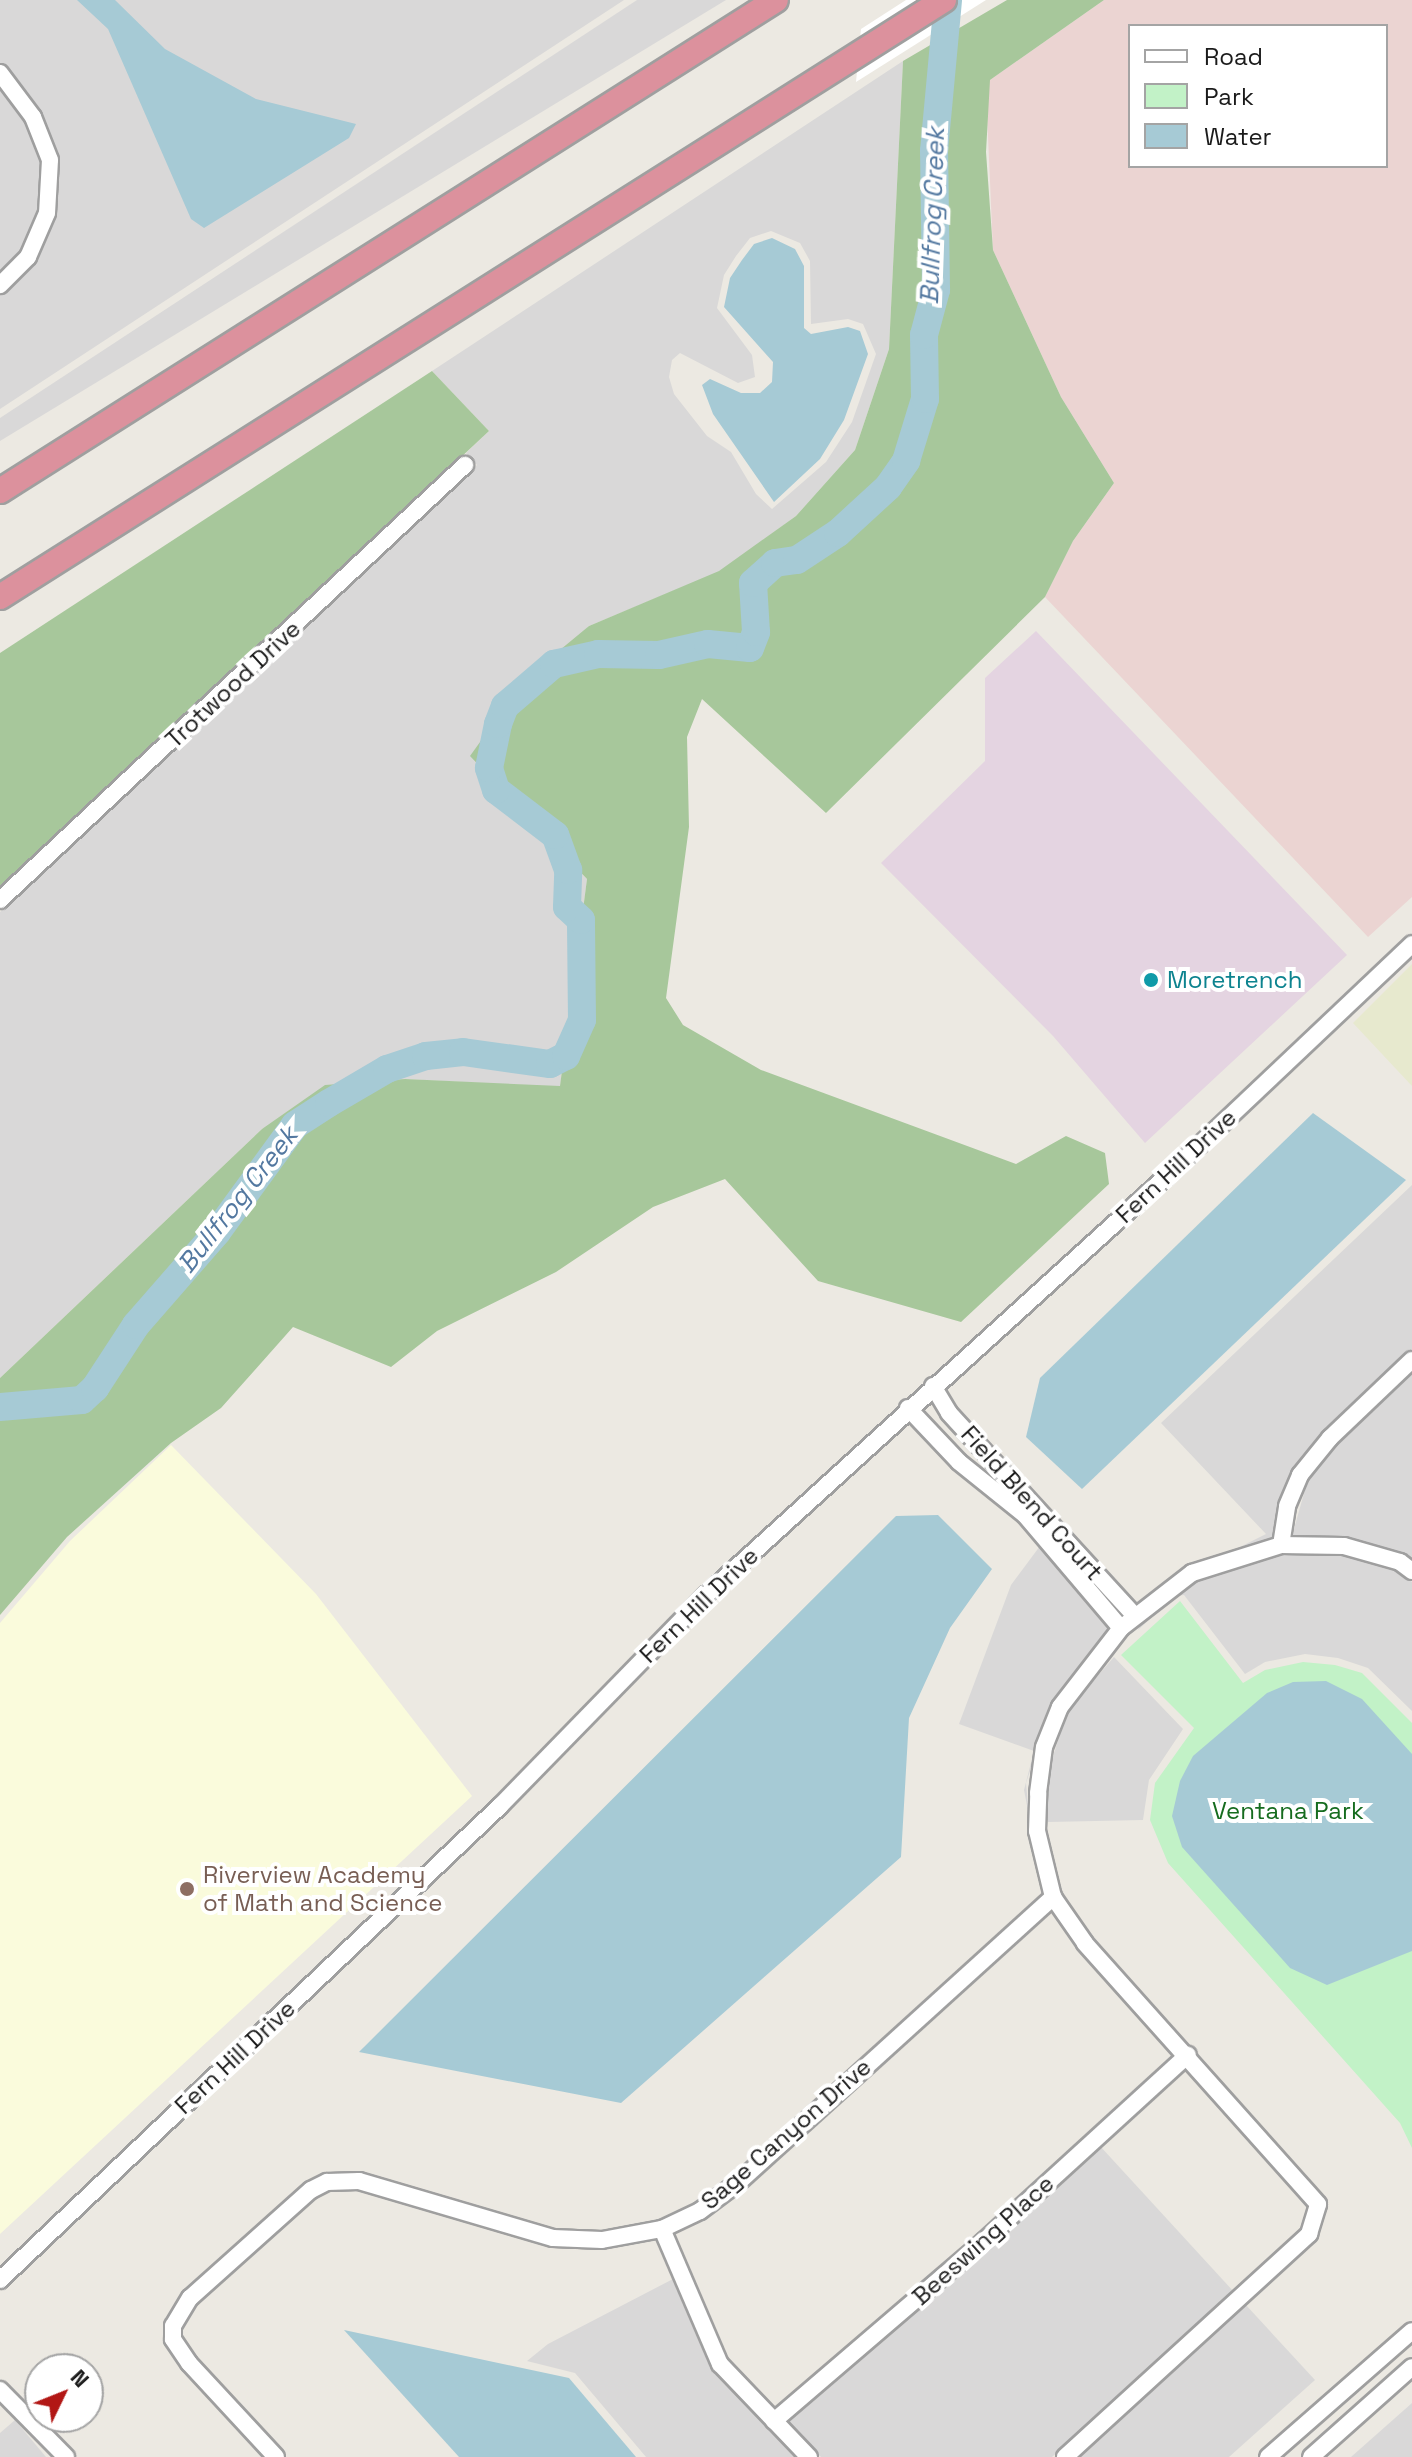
<!DOCTYPE html>
<style>
body{margin:0}
#map{position:relative;width:1412px;height:2457px;overflow:hidden;background:#ece9e2;font-family:"Space Grotesk",sans-serif}
div>[style]{position:absolute}
[style*='--x']{left:calc(var(--x)*1px);top:calc(var(--y)*1px);width:calc(var(--w)*1px);rotate:calc(var(--a)*1deg)}
.residential>*{inset:0;background:#d9d8d8}
.commercial>*{inset:0;background:#ebd4d2}
.industrial>*{inset:0;background:#e4d4e1}
.education>*{inset:0;background:#fafbdc}
.farmland>*{inset:0;background:#e7e9ce}
.forest>*{inset:0;background:#a7c79b}
.park>*{inset:0;background:#c2f2c7}
.water>*{inset:0;background:#a6cad5}
.pier>*{inset:0;background:#fff}
.river>*{height:28px;margin:-14px;padding:0 14px;transform-origin:14px;border-radius:14px;background:#a6cad5}
.roads{filter:drop-shadow(2px 0 #9f9f9f) drop-shadow(-2px 0 #9f9f9f) drop-shadow(0 2px #9f9f9f) drop-shadow(0 -2px #9f9f9f)}
.minor>*{height:16px;margin:-8px;padding:0 8px;transform-origin:8px;border-radius:8px;background:#fff}
.highway>*{height:24px;margin:-12px;padding:0 12px;transform-origin:12px;border-radius:12px;background:#dc919d}
.dots>*{width:22px;height:22px;translate:-50% -50%;box-sizing:border-box;border:4px solid #fff;border-radius:50%}
span{translate:-50% -50%;white-space:nowrap;text-align:center;line-height:1.15;-webkit-text-stroke:8px #fff;paint-order:stroke}
.street-label{font-size:24px;color:#1b1b1b}
.culture-label{font-size:24px;color:#0d838f}
.left{translate:0 -50%;text-align:left}
.park-label{font-size:24px;color:#166c1f}
.education-label{font-size:24px;color:#785e54}
.water-label{font-size:26px;color:#5378a0;font-style:italic}
.legend{position:absolute;left:1128px;top:24px;width:260px;height:144px;box-sizing:border-box;background:#fff;border:2px solid #a4a4a4;margin:0;padding:10px 14px;list-style:none;font-size:24px;color:#1b1b1b}
.legend li{display:flex;align-items:center;gap:16px;height:40px}
.legend b{width:40px;border:2px solid #a4a4a4}
.north{position:absolute;left:24px;top:2353px;width:80px;height:80px;box-sizing:border-box;background:#fff;border:2px solid #a4a4a4;border-radius:50%;rotate:47deg;font-size:22px;font-weight:700;line-height:32px;text-align:center;color:#1b1b1b}
.north::after{content:'';display:block;margin:auto;width:28px;height:36px;background:#b21715;clip-path:polygon(50% 0,100% 100%,50% 72%,0 100%)}
</style>
<div id="map">
<div class="residential">
<div style="clip-path:polygon(0 0,624px 0,0 409px)"></div>
<div style="clip-path:polygon(637px 0,726px 0,0 441px,0 418px)"></div>
<div style="clip-path:polygon(evenodd,903px 61px,889px 349px,855px 450px,796px 516px,719px 572px,589px 626px,471px 756px,587px 879px,560px 1087px,405px 1079px,262px 1129px,0 1378px,0 912px,477px 465px,466px 453px,489px 431px,432px 371px,903px 61px,771px 231px,800px 243px,810px 261px,811px 324px,848px 319px,863px 324px,876px 354px,852px 422px,826px 462px,772px 509px,756px 494px,731px 452px,707px 436px,674px 394px,669px 377px,672px 360px,680px 353px,738px 383px,755px 377px,752px 355px,717px 308px,724px 275px,736px 256px,750px 238px,771px 231px)"></div>
<div style="clip-path:polygon(1412px 1185px,1412px 1349px,1324px 1433px,1292px 1473px,1279px 1506px,1273px 1539px,1228px 1553px,1266px 1534px,1161px 1423px)"></div>
<div style="clip-path:polygon(1412px 1372px,1412px 1559px,1347px 1537px,1292px 1536px,1308px 1479px,1337px 1443px)"></div>
<div style="clip-path:polygon(1040px 1546px,1114px 1631px,1052px 1705px,1026px 1783px,1029px 1816px,1024px 1790px,1034px 1751px,959px 1724px,1011px 1585px)"></div>
<div style="clip-path:polygon(1282px 1554px,1342px 1555px,1395px 1570px,1412px 1582px,1412px 1711px,1368px 1668px,1338px 1658px,1305px 1654px,1265px 1662px,1245px 1674px,1184px 1595px,1175px 1596px,1138px 1630px,1141px 1622px,1195px 1581px)"></div>
<div style="clip-path:polygon(1114px 1657px,1183px 1729px,1149px 1780px,1143px 1820px,1048px 1822px,1044px 1784px,1068px 1710px)"></div>
<div style="clip-path:polygon(1100px 2146px,1234px 2292px,1052px 2457px,821px 2457px,787px 2421px)"></div>
<div style="clip-path:polygon(673px 2279px,713px 2370px,795px 2457px,646px 2457px,575px 2373px,527px 2361px,548px 2344px)"></div>
<div style="clip-path:polygon(1245px 2304px,1315px 2380px,1229px 2457px,1077px 2457px)"></div>
<div style="clip-path:polygon(1412px 2403px,1412px 2457px,1351px 2457px)"></div>
<div style="clip-path:polygon(15px 2420px,46px 2457px,0 2457px,0 2433px)"></div>
</div>
<div class="commercial">
<div style="clip-path:polygon(evenodd,1104px 0,1412px 0,1412px 897px,1368px 937px,1045px 597px,1073px 541px,1114px 483px,1061px 397px,993px 250px,986px 91px,990px 80px,1104px 0,1130px 26px,1386px 26px,1386px 166px,1130px 166px,1130px 26px)"></div>
</div>
<div class="industrial">
<div style="clip-path:polygon(1036px 631px,1347px 955px,1145px 1143px,1053px 1036px,881px 863px,985px 761px,985px 678px)"></div>
</div>
<div class="education">
<div style="clip-path:polygon(171px 1445px,316px 1594px,472px 1796px,0 2234px,0 1623px,70px 1541px)"></div>
</div>
<div class="farmland">
<div style="clip-path:polygon(1412px 964px,1412px 1086px,1353px 1023px)"></div>
</div>
<div class="forest">
<div style="clip-path:polygon(1007px 0,1104px 0,990px 80px,986px 152px,993px 250px,1061px 397px,1114px 483px,1073px 541px,1045px 597px,826px 813px,702px 699px,687px 737px,689px 827px,666px 998px,683px 1025px,761px 1070px,1016px 1164px,1066px 1136px,1105px 1153px,1109px 1184px,961px 1322px,818px 1281px,725px 1179px,653px 1207px,556px 1272px,437px 1331px,391px 1367px,293px 1327px,221px 1408px,171px 1443px,67px 1537px,0 1615px,0 1378px,262px 1129px,325px 1085px,405px 1079px,560px 1086px,587px 879px,470px 756px,526px 678px,589px 626px,719px 571px,796px 516px,855px 450px,889px 349px,903px 61px)"></div>
<div style="clip-path:polygon(432px 371px,489px 431px,0 889px,0 653px)"></div>
</div>
<div class="park">
<div style="clip-path:polygon(1180px 1601px,1243px 1683px,1265px 1670px,1303px 1662px,1335px 1665px,1362px 1673px,1412px 1723px,1412px 2148px,1400px 2123px,1168px 1863px,1150px 1820px,1155px 1783px,1194px 1728px,1121px 1655px)"></div>
</div>
<div class="water">
<div style="clip-path:polygon(77px 0,115px 0,165px 49px,256px 99px,356px 124px,349px 138px,204px 228px,191px 219px,108px 29px)"></div>
<div style="clip-path:polygon(772px 238px,795px 249px,804px 266px,804px 328px,811px 334px,848px 327px,860px 331px,868px 354px,844px 420px,820px 459px,774px 502px,713px 414px,702px 385px,710px 379px,741px 393px,760px 393px,772px 382px,773px 362px,724px 307px,730px 278px,742px 260px,754px 244px)"></div>
<div style="clip-path:polygon(1313px 1113px,1406px 1180px,1082px 1489px,1026px 1437px,1040px 1378px)"></div>
<div style="clip-path:polygon(938px 1515px,992px 1569px,950px 1628px,909px 1718px,901px 1857px,621px 2103px,359px 2052px,896px 1516px)"></div>
<div style="clip-path:polygon(1326px 1681px,1362px 1699px,1412px 1754px,1412px 1951px,1327px 1985px,1290px 1968px,1182px 1847px,1172px 1816px,1180px 1781px,1193px 1756px,1267px 1693px,1293px 1682px)"></div>
<div style="clip-path:polygon(344px 2330px,569px 2378px,636px 2457px,459px 2457px)"></div>
</div>
<div class="pier">
<div style="clip-path:polygon(906px 0,986px 0,856px 82px,861px 29px)"></div>
</div>
<div class="river">
<div style="--x:0;--y:1407;--w:82;--a:-4.9"></div>
<div style="--x:82;--y:1400;--w:18;--a:-43"></div>
<div style="--x:95;--y:1388;--w:75;--a:-56.9"></div>
<div style="--x:136;--y:1325;--w:123;--a:-48.9"></div>
<div style="--x:217;--y:1232;--w:132;--a:-53.9"></div>
<div style="--x:295;--y:1125;--w:40;--a:-32.9"></div>
<div style="--x:329;--y:1103;--w:67;--a:-30.4"></div>
<div style="--x:387;--y:1069;--w:41;--a:-18.4"></div>
<div style="--x:426;--y:1056;--w:37;--a:-6"></div>
<div style="--x:463;--y:1052;--w:88;--a:7.9"></div>
<div style="--x:550;--y:1064;--w:18;--a:-27"></div>
<div style="--x:566;--y:1056;--w:39;--a:-66"></div>
<div style="--x:582;--y:1020;--w:100;--a:-90.6"></div>
<div style="--x:581;--y:920;--w:19;--a:-137"></div>
<div style="--x:567;--y:907;--w:37;--a:-88"></div>
<div style="--x:568;--y:870;--w:37;--a:-110"></div>
<div style="--x:555;--y:835;--w:74;--a:-142.7"></div>
<div style="--x:496;--y:790;--w:23;--a:-108"></div>
<div style="--x:489;--y:768;--w:45;--a:-78.4"></div>
<div style="--x:498;--y:724;--w:19;--a:-69"></div>
<div style="--x:505;--y:706;--w:65;--a:-40.6"></div>
<div style="--x:554;--y:664;--w:45;--a:-12.8"></div>
<div style="--x:598;--y:654;--w:61;--a:0.9"></div>
<div style="--x:659;--y:655;--w:50;--a:-12.7"></div>
<div style="--x:708;--y:644;--w:42;--a:5.4"></div>
<div style="--x:750;--y:648;--w:17;--a:-69"></div>
<div style="--x:756;--y:632;--w:49;--a:-93.5"></div>
<div style="--x:753;--y:583;--w:30;--a:-42"></div>
<div style="--x:775;--y:563;--w:22;--a:-8"></div>
<div style="--x:797;--y:560;--w:49;--a:-33.4"></div>
<div style="--x:838;--y:533;--w:68;--a:-42.6"></div>
<div style="--x:888;--y:487;--w:32;--a:-55"></div>
<div style="--x:906;--y:461;--w:65;--a:-73"></div>
<div style="--x:925;--y:399;--w:64;--a:-90.9"></div>
<div style="--x:924;--y:335;--w:47;--a:-75.1"></div>
<div style="--x:936;--y:290;--w:139;--a:-90.8"></div>
<div style="--x:934;--y:151;--w:152;--a:-84.7"></div>
</div>
<div class="roads">
<div class="minor">
<div style="--x:0;--y:73;--w:55;--a:53.1"></div>
<div style="--x:33;--y:117;--w:46;--a:68.4"></div>
<div style="--x:50;--y:160;--w:53;--a:93.2"></div>
<div style="--x:47;--y:213;--w:48;--a:113.4"></div>
<div style="--x:28;--y:257;--w:40;--a:135"></div>
<div style="--x:0;--y:900;--w:637;--a:-43.09"></div>
<div style="--x:933;--y:1386;--w:31;--a:59"></div>
<div style="--x:949;--y:1413;--w:275;--a:47.5"></div>
<div style="--x:908;--y:1408;--w:74;--a:46.6"></div>
<div style="--x:959;--y:1462;--w:85;--a:38.8"></div>
<div style="--x:1025;--y:1515;--w:148;--a:49.7"></div>
<div style="--x:1281;--y:1545;--w:39;--a:-81"></div>
<div style="--x:1287;--y:1506;--w:34;--a:-67"></div>
<div style="--x:1300;--y:1475;--w:48;--a:-51"></div>
<div style="--x:1330;--y:1438;--w:113;--a:-43.6"></div>
<div style="--x:662;--y:2229;--w:147;--a:66.8"></div>
<div style="--x:720;--y:2364;--w:129;--a:46.3"></div>
<div style="--x:0;--y:2280;--w:689;--a:-43.47"></div>
<div style="--x:500;--y:1806;--w:293;--a:-45.7"></div>
<div style="--x:705;--y:1596;--w:626;--a:-42.28"></div>
<div style="--x:1168;--y:1175;--w:336;--a:-43.4"></div>
<div style="--x:0;--y:2390;--w:94;--a:45.4"></div>
<div style="--x:774;--y:2421;--w:277;--a:-40.6"></div>
<div style="--x:984;--y:2241;--w:276;--a:-42.4"></div>
<div style="--x:276;--y:2457;--w:128;--a:-132.8"></div>
<div style="--x:189;--y:2363;--w:29;--a:-124"></div>
<div style="--x:173;--y:2339;--w:13;--a:-90"></div>
<div style="--x:173;--y:2326;--w:33;--a:-59"></div>
<div style="--x:190;--y:2298;--w:162;--a:-41.8"></div>
<div style="--x:311;--y:2190;--w:18;--a:-27"></div>
<div style="--x:327;--y:2182;--w:32;--a:-2"></div>
<div style="--x:359;--y:2181;--w:202;--a:16.4"></div>
<div style="--x:553;--y:2238;--w:49;--a:2.3"></div>
<div style="--x:602;--y:2240;--w:61;--a:-10.4"></div>
<div style="--x:662;--y:2229;--w:42;--a:-25.3"></div>
<div style="--x:700;--y:2211;--w:50;--a:-36.9"></div>
<div style="--x:740;--y:2181;--w:423;--a:-42.2"></div>
<div style="--x:1065;--y:2457;--w:331;--a:-42.4"></div>
<div style="--x:1309;--y:2234;--w:31;--a:-73"></div>
<div style="--x:1318;--y:2204;--w:350;--a:-131.8"></div>
<div style="--x:1085;--y:1943;--w:56;--a:-124.8"></div>
<div style="--x:1053;--y:1897;--w:68;--a:-103.6"></div>
<div style="--x:1037;--y:1831;--w:38;--a:-88"></div>
<div style="--x:1038;--y:1793;--w:46;--a:-82.6"></div>
<div style="--x:1044;--y:1747;--w:43;--a:-68.2"></div>
<div style="--x:1060;--y:1707;--w:100;--a:-52.3"></div>
<div style="--x:1121;--y:1628;--w:90;--a:-37.8"></div>
<div style="--x:1192;--y:1573;--w:93;--a:-17.5"></div>
<div style="--x:1281;--y:1545;--w:63;--a:0.9"></div>
<div style="--x:1344;--y:1546;--w:58;--a:15.9"></div>
<div style="--x:1400;--y:1562;--w:15;--a:37"></div>
<div style="--x:1268;--y:2457;--w:191;--a:-41.2"></div>
<div style="--x:1311;--y:2457;--w:135;--a:-41.7"></div>
</div>
<div class="highway">
<div style="--x:0;--y:491;--w:918;--a:-32.32"></div>
<div style="--x:0;--y:597;--w:1117;--a:-32.31"></div>
</div>
</div>
<div class="dots">
<div style="left:1151px;top:980px;background:#0f9aa8"></div>
<div style="left:187px;top:1889px;background:#8d6e63"></div>
</div>
<div class="street-label">
<span style="left:233px;top:684px;rotate:-43deg">Trotwood Drive</span>
<span style="left:1176px;top:1166px;rotate:-43deg">Fern Hill Drive</span>
<span style="left:1032px;top:1503px;rotate:48deg">Field Blend Court</span>
<span style="left:699px;top:1605px;rotate:-44deg">Fern Hill Drive</span>
<span style="left:235px;top:2057px;rotate:-43deg">Fern Hill Drive</span>
<span style="left:786px;top:2134px;rotate:-41deg">Sage Canyon Drive</span>
<span style="left:983px;top:2240px;rotate:-42deg">Beeswing Place</span>
</div>
<div class="culture-label">
<span class="left" style="left:1167px;top:980px">Moretrench</span>
</div>
<div class="park-label">
<span style="left:1288px;top:1811px">Ventana Park</span>
</div>
<div class="education-label">
<span class="left" style="left:203px;top:1889px">Riverview Academy<br>of Math and Science</span>
</div>
<div class="water-label">
<span style="left:933px;top:216px;rotate:-88deg">Bullfrog Creek</span>
<span style="left:238px;top:1200px;rotate:-52deg">Bullfrog Creek</span>
</div>
<ul class="legend">
<li><b style="height:10px;background:#fff"></b>Road</li>
<li><b style="height:22px;background:#c2f2c7"></b>Park</li>
<li><b style="height:22px;background:#a6cad5"></b>Water</li>
</ul>
<div class="north">N</div>
</div>
